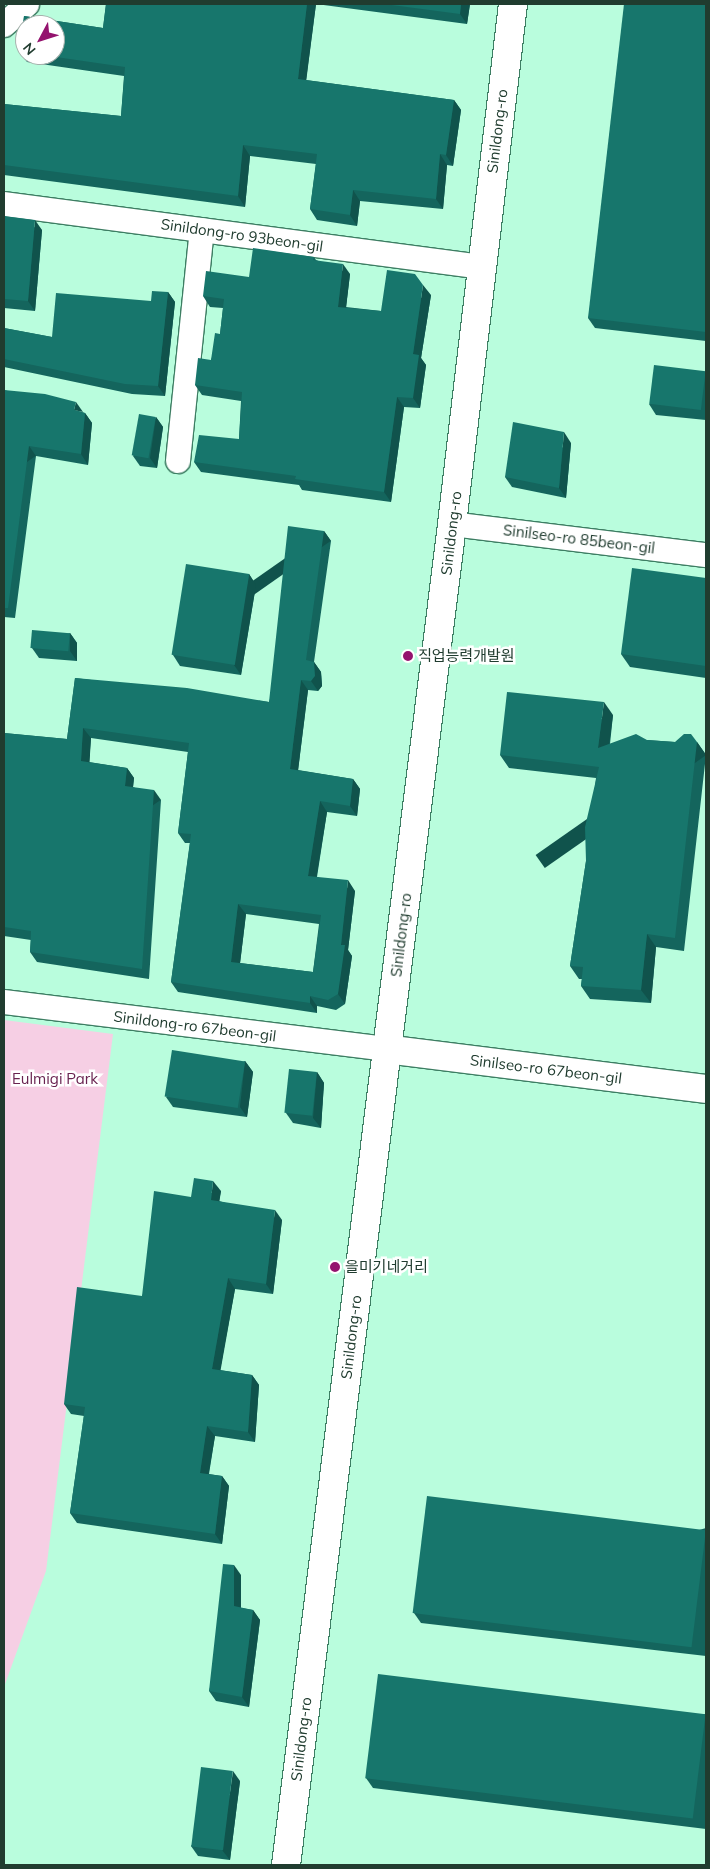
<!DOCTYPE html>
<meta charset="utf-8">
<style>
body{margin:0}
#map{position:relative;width:710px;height:1869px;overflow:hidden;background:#b9fddd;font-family:Mulish,"Noto Sans KR",sans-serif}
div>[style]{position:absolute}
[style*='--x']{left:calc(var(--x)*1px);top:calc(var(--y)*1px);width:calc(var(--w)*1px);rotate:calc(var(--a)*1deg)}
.green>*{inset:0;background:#f6cfe4}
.roads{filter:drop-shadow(1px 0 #3d7e63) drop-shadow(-1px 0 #3d7e63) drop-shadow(0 1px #3d7e63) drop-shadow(0 -1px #3d7e63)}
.street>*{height:24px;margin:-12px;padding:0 12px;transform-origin:12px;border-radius:12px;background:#fff}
.secondary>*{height:28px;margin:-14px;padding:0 14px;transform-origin:14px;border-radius:14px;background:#fff}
.wall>*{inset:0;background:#14655d}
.shaded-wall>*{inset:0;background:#10534c;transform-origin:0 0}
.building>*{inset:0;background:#17766c;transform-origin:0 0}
.dots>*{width:14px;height:14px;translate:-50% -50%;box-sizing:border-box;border:2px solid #fff;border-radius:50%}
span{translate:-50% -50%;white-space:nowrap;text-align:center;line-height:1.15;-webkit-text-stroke:5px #fff;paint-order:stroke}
.street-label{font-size:15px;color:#203c2f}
.poi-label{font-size:15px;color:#203c2f}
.left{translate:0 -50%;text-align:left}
.park-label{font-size:15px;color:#692350}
.frame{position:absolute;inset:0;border:5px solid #203c2f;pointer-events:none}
.north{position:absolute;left:15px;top:15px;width:50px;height:50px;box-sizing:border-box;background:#fff;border:1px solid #a6b1ac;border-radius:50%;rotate:230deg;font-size:14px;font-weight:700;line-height:20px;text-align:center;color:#203c2f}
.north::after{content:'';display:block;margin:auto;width:18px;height:22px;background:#94136e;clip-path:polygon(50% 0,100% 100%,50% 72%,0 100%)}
</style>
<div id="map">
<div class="green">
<div style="clip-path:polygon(4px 1020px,113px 1034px,46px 1571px,4px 1687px)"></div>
</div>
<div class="roads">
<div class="street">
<div style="--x:4;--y:25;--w:31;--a:-42"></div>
<div style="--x:4;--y:204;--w:481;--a:7.5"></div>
<div style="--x:178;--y:461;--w:232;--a:-84.1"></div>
<div style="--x:452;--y:524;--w:256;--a:7"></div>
<div style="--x:4;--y:1002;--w:385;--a:7"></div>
</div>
<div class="secondary">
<div style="--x:386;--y:1049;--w:322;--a:7.1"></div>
<div style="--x:286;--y:1865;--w:1351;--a:-82.94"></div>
<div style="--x:452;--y:524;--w:524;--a:-83.31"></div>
</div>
</div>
<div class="wall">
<div style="clip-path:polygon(evenodd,106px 4px,470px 4px,467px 24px,316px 4px,306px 80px,454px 100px,461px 110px,453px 166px,447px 165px,443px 209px,360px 201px,357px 226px,317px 220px,310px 209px,316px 164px,250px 156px,245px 207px,4px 175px,4px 104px,121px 116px,124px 76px,27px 62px,20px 52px,24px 16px,103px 28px,106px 4px,25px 25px,55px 25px,55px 55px,25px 55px,25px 25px)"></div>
<div style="clip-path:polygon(706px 4px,706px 341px,595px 328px,588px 318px)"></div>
<div style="clip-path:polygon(4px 216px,42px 230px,35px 311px,4px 308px)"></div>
<div style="clip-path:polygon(314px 257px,316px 260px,350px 274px,346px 307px,381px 311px,431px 295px,421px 358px,426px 365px,420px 408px,404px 407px,391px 502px,302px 490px,299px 485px,201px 472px,194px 462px,239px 439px,241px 401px,202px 395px,195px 385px,211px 360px,220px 334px,223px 308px,210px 307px,203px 296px,249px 277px)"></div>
<div style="clip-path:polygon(168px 292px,175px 302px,165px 396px,132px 394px,4px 367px,4px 328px,52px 337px,151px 301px)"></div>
<div style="clip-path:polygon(706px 371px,706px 420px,656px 415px,649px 404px)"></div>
<div style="clip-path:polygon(4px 390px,85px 413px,92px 423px,88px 465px,36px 456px,15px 618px,4px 617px)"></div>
<div style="clip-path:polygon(156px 417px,163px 427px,157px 468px,140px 466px,133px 456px)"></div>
<div style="clip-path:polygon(571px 443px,566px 498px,512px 487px,505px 477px)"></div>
<div style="clip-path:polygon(evenodd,324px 531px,331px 541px,314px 662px,321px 672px,322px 686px,318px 691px,308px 690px,298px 770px,353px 779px,360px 789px,357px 816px,327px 812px,317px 877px,355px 891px,348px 950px,352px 956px,345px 1004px,336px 1010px,317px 1006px,317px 1013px,178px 992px,171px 982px,190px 843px,185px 843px,178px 833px,188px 752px,91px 738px,89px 762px,127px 768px,134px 778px,133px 787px,161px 800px,149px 979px,37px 962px,30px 952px,31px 940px,4px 936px,4px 733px,67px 739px,75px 678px,269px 702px,324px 531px,246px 914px,319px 924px,313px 972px,240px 963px,246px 914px)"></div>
<div style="clip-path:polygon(249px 574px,256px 585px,241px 675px,180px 666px,173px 655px)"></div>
<div style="clip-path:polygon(706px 578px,706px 678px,630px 667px,621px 654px)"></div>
<div style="clip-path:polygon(70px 633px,77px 643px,77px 661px,39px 658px,32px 648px)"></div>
<div style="clip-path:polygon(613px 715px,610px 744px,647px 740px,675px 742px,697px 742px,706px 755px,684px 951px,656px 947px,651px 1003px,590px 999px,581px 986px,582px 979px,579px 979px,570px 966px,586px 861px,596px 778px,509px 768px,500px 755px)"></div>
<div style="clip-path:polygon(245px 1061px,253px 1072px,247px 1117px,173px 1107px,166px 1097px)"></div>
<div style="clip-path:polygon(317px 1072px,324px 1083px,321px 1128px,293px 1123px,286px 1113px)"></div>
<div style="clip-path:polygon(221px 1191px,219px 1201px,282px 1220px,273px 1294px,235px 1289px,220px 1370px,252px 1375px,259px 1385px,255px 1442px,215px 1436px,209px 1474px,222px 1476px,229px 1486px,222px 1544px,77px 1523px,70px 1513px,84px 1416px,71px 1414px,64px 1404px,142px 1296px,191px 1197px)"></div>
<div style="clip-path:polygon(706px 1528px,706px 1656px,421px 1623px,414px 1613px)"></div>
<div style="clip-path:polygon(241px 1575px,241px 1608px,253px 1610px,260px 1620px,249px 1707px,216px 1701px,209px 1691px)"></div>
<div style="clip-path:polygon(706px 1714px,706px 1829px,373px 1788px,366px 1778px)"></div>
<div style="clip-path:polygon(240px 1781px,230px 1860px,198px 1856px,191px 1846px)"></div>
</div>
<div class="shaded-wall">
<div style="clip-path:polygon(307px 4px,316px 4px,305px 90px,298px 79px)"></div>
<div style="clip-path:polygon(461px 4px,470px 4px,467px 24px,460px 14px)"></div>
<div style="clip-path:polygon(454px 100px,461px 110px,453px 166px,446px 155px)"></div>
<div style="clip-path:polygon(243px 145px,250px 156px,245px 207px,238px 196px)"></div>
<div style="clip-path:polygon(440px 154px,447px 165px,443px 209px,436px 199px)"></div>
<div style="clip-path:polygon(353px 190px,360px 201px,357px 226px,350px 215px)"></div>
<div style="clip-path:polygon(35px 220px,42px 230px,35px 311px,28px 301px)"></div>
<div style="clip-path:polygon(343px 264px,350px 274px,345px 317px,338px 307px)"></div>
<div style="clip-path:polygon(423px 285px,431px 295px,421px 358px,426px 365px,420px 408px,413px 398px,413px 354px)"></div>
<div style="clip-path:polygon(168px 292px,175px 302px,165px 396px,158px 386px)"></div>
<div style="clip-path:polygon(397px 397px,404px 407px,391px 502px,384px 492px)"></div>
<div style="clip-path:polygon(76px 402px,83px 412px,74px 410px)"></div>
<div style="clip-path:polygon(85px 413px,92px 423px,88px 465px,81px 454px)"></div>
<div style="clip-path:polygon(156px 417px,163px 427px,157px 468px,150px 458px)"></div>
<div style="clip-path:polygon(564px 432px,571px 443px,566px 498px,559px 488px)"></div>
<div style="left:29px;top:446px;width:12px;height:163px;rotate:55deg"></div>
<div style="left:324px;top:531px;width:12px;height:130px;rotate:55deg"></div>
<div style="clip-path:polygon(249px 574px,256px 585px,241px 675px,234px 665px)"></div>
<div style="clip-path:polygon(70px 633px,77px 643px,77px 661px,70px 651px)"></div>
<div style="clip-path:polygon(314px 662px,321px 672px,322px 686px,318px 691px,311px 681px)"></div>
<div style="clip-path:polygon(301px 680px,308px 690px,297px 779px,290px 769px)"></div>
<div style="clip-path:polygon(604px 702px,613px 715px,607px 761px,598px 748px)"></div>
<div style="clip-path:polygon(83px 728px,91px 738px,89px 771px,81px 761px)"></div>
<div style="left:697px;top:742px;width:16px;height:197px;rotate:55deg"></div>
<div style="clip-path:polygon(127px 768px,134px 778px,132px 796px,125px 786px)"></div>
<div style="clip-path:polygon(353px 779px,360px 789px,357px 816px,350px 806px)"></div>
<div style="left:154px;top:790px;width:12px;height:179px;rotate:55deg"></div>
<div style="clip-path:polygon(320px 801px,327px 812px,315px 886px,308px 876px)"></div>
<div style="clip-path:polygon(348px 880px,355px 891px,348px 950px,352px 956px,345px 1004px,338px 994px,341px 945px)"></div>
<div style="clip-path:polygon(238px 904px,246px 914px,239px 972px,231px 962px)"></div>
<div style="clip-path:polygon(647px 934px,656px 947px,651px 1003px,641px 990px)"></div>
<div style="clip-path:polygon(310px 996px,317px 1006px,317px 1013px,310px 1003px)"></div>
<div style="clip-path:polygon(245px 1061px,253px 1072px,247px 1117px,240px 1107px)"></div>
<div style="clip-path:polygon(317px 1072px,324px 1083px,321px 1128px,313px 1118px)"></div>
<div style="clip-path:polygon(213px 1181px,221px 1191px,218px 1210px,211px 1200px)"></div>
<div style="clip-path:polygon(275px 1210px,282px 1220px,273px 1294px,266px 1284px)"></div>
<div style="clip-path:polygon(228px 1278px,235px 1289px,219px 1379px,212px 1369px)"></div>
<div style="clip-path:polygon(252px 1375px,259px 1385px,255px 1442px,248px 1432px)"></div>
<div style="clip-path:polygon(207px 1426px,215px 1436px,207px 1483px,200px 1473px)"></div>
<div style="clip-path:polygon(222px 1476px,229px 1486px,222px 1544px,215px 1534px)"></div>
<div style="clip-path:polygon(234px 1565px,241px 1575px,241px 1616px,234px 1606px)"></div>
<div style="clip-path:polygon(253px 1610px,260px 1620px,249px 1707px,242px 1697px)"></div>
<div style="clip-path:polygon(233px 1771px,240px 1781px,230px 1860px,222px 1850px)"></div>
</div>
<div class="building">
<div style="clip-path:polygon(106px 4px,307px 4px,298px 79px,454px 100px,446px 155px,440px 154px,436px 199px,353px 190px,350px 215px,310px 209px,317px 154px,243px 145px,238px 196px,4px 165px,4px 104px,121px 116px,125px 67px,42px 55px,55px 55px,55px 25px,25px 25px,25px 53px,20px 52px,24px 16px,103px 28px)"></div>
<div style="clip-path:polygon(384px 4px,461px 4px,460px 14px)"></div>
<div style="clip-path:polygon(624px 4px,706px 4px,706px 332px,588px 318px)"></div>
<div style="clip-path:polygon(4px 216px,35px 220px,28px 301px,4px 299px)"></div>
<div style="clip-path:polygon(253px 248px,314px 257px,313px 260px,343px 264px,338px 307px,381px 311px,387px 270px,415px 274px,423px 285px,413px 354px,419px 355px,413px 398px,397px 397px,384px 492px,295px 479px,296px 476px,194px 462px,199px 435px,239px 439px,242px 392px,195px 385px,198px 358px,211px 360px,215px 333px,220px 334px,224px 299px,203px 296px,206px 271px,249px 277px)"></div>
<div style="clip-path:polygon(152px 291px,168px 292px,158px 386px,125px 384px,4px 359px,4px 328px,52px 337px,56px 293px,151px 301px)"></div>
<div style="left:654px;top:365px;width:52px;height:39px;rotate:7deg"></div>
<div style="clip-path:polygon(4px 390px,45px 394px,76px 402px,74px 410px,85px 413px,81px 454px,29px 446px,8px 608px,4px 608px)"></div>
<div style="left:139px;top:414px;width:17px;height:42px;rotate:10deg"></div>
<div style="clip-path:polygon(513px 422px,564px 432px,559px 488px,505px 477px)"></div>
<div style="clip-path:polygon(evenodd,288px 526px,324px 531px,306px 660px,314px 662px,315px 676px,311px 681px,301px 680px,290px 769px,353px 779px,350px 806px,320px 801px,308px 876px,348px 880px,341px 945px,345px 945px,338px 994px,328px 1000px,310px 996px,310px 1003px,171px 982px,191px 834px,178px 833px,189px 743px,83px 728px,81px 761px,127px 768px,125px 786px,154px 790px,142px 969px,30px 952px,31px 931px,4px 927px,4px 733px,67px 739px,75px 678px,187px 688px,269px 702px,288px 526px,238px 904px,321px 915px,313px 972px,231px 962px,238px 904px)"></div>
<div style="left:186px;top:564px;width:64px;height:92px;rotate:9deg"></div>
<div style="clip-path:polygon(632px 568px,706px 578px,706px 666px,621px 654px)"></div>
<div style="left:32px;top:630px;width:38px;height:18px;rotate:5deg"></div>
<div style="clip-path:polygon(507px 692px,604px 702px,598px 748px,636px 734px,647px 740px,675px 742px,684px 734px,691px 734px,697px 742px,675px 938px,647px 934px,641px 990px,581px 986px,583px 967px,570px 966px,586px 861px,585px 827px,599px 767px,500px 755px)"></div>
<div style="left:172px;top:1050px;width:74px;height:47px;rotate:9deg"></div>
<div style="left:289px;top:1069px;width:28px;height:44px;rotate:6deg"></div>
<div style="clip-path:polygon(194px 1178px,213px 1181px,211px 1200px,275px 1210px,266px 1284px,228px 1278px,212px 1369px,252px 1375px,248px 1432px,207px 1426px,200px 1473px,222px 1476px,215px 1534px,70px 1513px,85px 1407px,64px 1404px,77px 1287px,142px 1296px,154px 1191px,191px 1197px)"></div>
<div style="left:427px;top:1496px;width:281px;height:118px;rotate:7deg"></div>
<div style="clip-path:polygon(223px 1564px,234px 1565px,234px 1606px,253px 1610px,242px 1697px,209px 1691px)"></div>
<div style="left:378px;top:1674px;width:330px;height:105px;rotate:7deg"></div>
<div style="left:201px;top:1767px;width:32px;height:80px;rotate:7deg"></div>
</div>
<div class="dots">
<div style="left:408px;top:656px;background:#94136e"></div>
<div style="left:335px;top:1267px;background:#94136e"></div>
</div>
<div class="street-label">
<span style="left:497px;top:131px;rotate:-83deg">Sinildong-ro</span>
<span style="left:242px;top:235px;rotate:8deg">Sinildong-ro 93beon-gil</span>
<span style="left:451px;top:533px;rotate:-83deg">Sinildong-ro</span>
<span style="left:579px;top:539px;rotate:7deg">Sinilseo-ro 85beon-gil</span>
<span style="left:401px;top:935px;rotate:-83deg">Sinildong-ro</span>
<span style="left:195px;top:1026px;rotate:7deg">Sinildong-ro 67beon-gil</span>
<span style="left:546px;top:1069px;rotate:7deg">Sinilseo-ro 67beon-gil</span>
<span style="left:351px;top:1337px;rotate:-83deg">Sinildong-ro</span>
<span style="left:301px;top:1739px;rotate:-83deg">Sinildong-ro</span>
</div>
<div class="poi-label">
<span class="left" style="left:418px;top:656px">직업능력개발원</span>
<span class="left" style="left:345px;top:1267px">을미기네거리</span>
</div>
<div class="park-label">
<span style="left:55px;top:1079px">Eulmigi Park</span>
</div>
<div class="frame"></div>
<div class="north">N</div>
</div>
